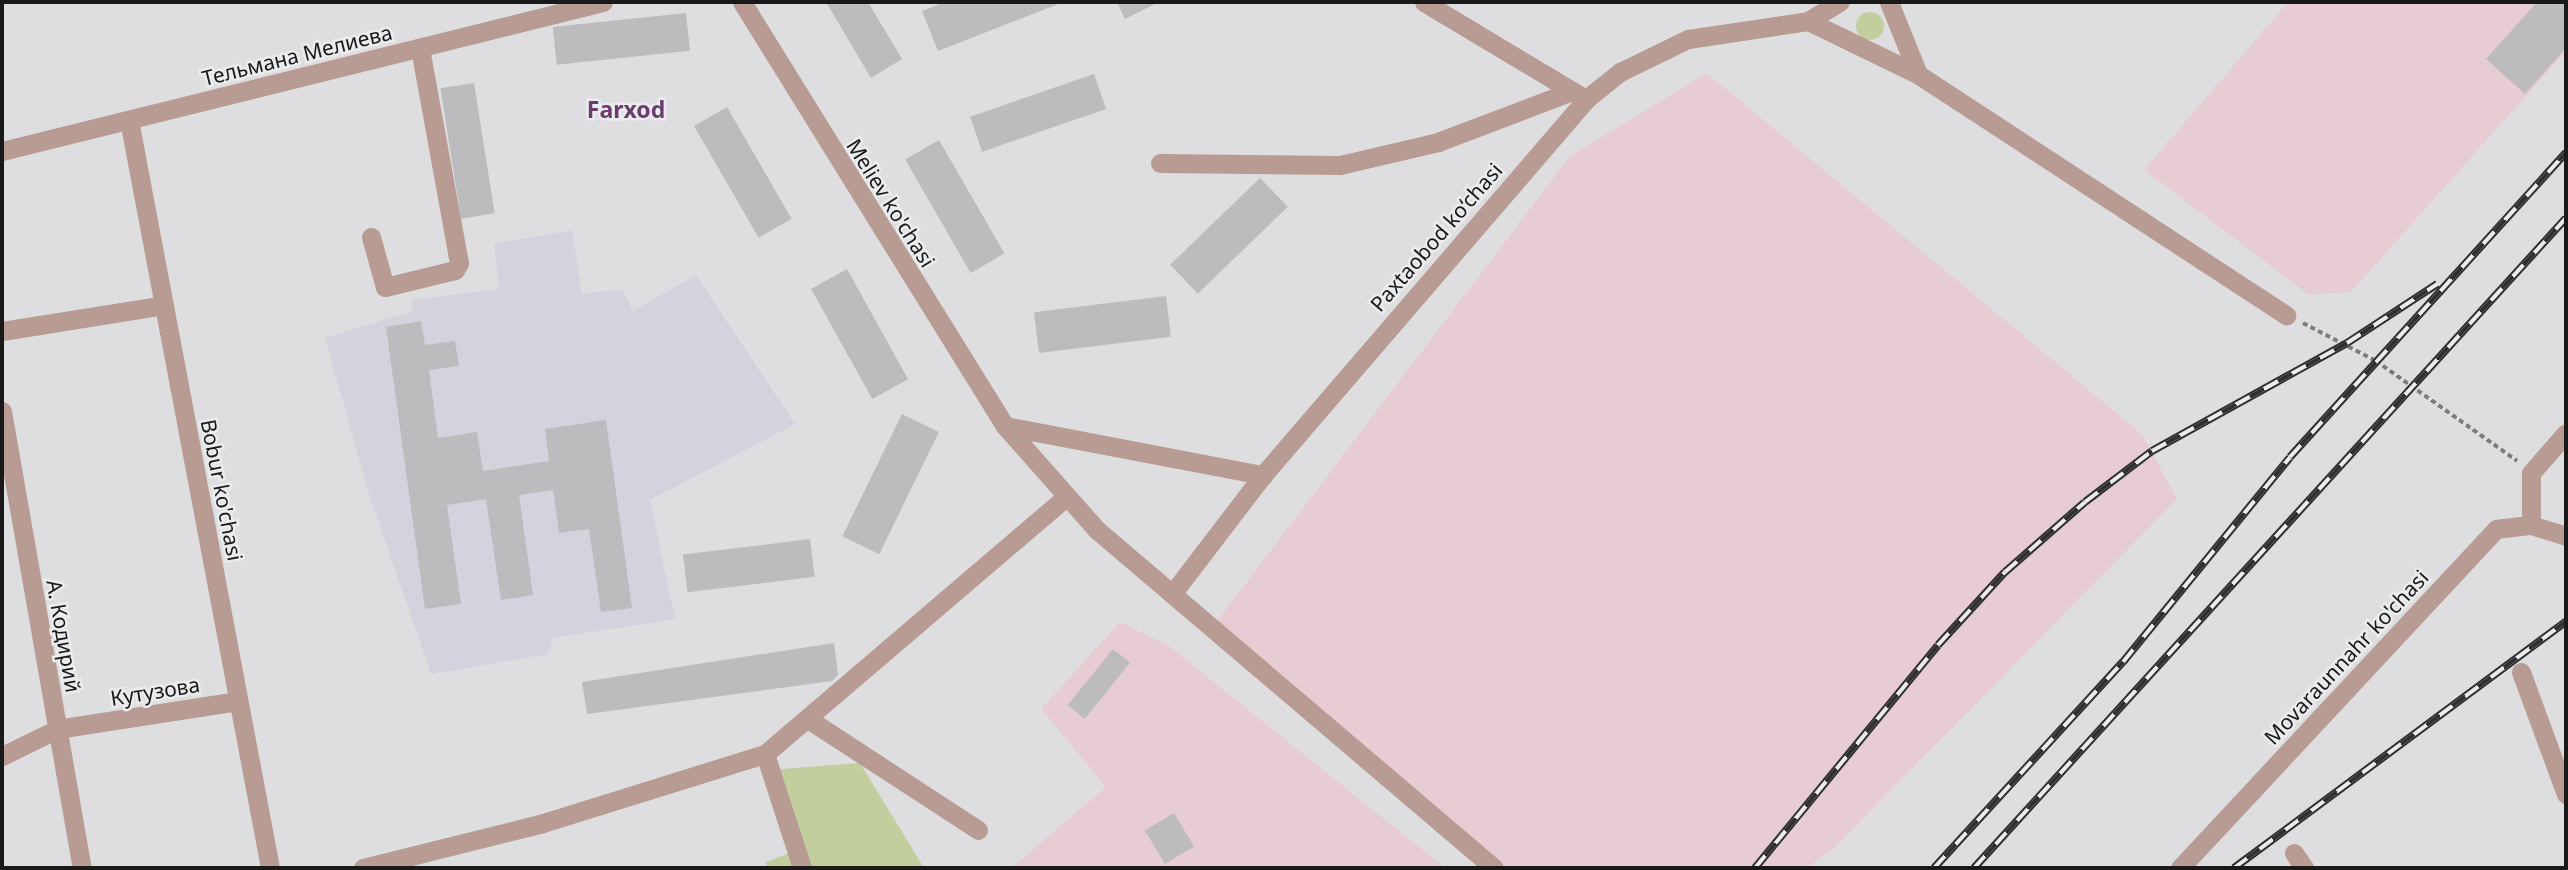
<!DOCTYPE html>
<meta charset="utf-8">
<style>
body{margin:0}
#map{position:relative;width:2568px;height:870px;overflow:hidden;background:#dedee1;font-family:"Noto Sans",sans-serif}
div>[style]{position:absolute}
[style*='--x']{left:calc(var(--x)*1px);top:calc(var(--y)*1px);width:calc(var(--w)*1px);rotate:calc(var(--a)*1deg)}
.built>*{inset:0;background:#d2d3dd}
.industrial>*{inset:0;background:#e7cdd3}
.green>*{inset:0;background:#c3ce9f}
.round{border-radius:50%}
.building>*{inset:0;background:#bcbcbe;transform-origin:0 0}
.path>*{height:3.5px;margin-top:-1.75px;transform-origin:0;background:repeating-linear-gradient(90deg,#7d7d7f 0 5px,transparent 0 8.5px)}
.minor>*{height:19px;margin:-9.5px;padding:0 9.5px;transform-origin:9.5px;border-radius:9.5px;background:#b89c93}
.rail>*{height:8px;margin-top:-4px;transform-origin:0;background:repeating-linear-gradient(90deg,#ebecee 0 16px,#303032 0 32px);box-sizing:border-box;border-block:2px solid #303032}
span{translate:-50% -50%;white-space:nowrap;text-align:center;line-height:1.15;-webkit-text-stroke:5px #ebecee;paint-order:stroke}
.street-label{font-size:21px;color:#19191a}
.neighbourhood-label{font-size:23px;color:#6b3c6f;font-weight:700}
.frame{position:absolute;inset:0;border:4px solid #19191a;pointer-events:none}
</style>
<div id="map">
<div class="built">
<div style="clip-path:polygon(572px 230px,582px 294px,622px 289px,633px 311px,696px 275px,795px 424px,650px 500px,675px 619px,553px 638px,548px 654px,431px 674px,369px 494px,325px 338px,413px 311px,411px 300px,499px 289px,494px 244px)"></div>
</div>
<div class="industrial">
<div style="clip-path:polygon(2288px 2px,2566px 2px,2566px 51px,2351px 292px,2309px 295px,2144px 170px)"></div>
<div style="clip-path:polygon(1707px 73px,2142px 434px,2177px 499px,1834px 848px,1807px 868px,1480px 868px,1208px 633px,1570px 156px)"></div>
<div style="clip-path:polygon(1120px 622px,1168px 645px,1445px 868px,1011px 868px,1106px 787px,1041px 709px)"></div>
</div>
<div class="green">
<div class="round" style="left:1856px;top:12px;width:28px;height:28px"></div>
<div style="clip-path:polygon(860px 763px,924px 868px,767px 868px,766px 862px,797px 850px,768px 770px)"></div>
</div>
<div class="building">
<div style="clip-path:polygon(826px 2px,868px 2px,902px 59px,871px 78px)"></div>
<div style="clip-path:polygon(945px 2px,1061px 2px,1061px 3px,938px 51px,922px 11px)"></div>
<div style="clip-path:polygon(1117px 2px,1159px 2px,1125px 19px)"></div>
<div style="clip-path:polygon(2537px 2px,2566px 2px,2566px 48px,2525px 94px,2486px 59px)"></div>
<div style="left:686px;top:13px;width:38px;height:134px;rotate:84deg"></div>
<div style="left:1094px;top:74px;width:37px;height:131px;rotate:71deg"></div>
<div style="left:474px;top:83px;width:132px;height:34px;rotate:81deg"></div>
<div style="left:727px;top:107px;width:129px;height:38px;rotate:60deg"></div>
<div style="left:939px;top:140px;width:131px;height:39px;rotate:60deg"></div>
<div style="left:1260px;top:178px;width:40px;height:125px;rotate:46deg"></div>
<div style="left:847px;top:269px;width:126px;height:41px;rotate:61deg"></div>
<div style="left:1166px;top:296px;width:41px;height:133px;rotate:83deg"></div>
<div style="clip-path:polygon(421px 321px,425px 345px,455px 341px,459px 366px,429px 370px,438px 438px,477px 432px,483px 471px,549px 461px,545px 429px,606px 420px,632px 608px,601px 612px,589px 529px,559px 533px,553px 490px,519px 495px,533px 595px,501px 600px,486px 499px,447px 505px,461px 604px,425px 609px,386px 327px)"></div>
<div style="left:902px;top:414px;width:41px;height:136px;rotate:26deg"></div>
<div style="left:810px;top:539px;width:38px;height:128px;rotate:83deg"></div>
<div style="clip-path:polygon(834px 643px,838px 675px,832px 681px,587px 714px,582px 682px)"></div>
<div style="left:1113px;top:649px;width:22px;height:72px;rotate:39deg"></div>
<div style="left:1174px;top:813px;width:39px;height:34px;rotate:59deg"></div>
</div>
<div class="path">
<div style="--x:2303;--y:323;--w:82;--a:27.5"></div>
<div style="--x:2376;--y:361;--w:173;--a:35.3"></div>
</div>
<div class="minor">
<div style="--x:742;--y:2;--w:499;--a:58.2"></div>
<div style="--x:1005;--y:426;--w:263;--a:10.8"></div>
<div style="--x:1424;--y:2;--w:181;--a:31"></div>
<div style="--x:1889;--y:2;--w:78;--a:68.1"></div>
<div style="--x:1808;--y:21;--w:123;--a:25.9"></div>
<div style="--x:1919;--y:75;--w:439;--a:33.2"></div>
<div style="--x:129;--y:120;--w:761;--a:79.32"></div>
<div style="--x:2;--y:151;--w:619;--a:-13.92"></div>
<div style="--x:1160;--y:163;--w:180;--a:0.6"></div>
<div style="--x:1340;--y:165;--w:101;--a:-13.2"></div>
<div style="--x:1438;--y:142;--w:143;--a:-20.8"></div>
<div style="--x:371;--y:237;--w:52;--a:74.4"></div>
<div style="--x:385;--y:287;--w:72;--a:-13.7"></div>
<div style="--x:455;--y:270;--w:8;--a:-60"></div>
<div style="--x:459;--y:263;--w:219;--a:-100.3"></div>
<div style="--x:2;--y:331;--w:164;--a:-9.1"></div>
<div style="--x:2;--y:411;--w:464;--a:80.1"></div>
<div style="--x:1005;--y:426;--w:139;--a:48.5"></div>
<div style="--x:1097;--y:530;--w:521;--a:40.41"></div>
<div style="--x:2531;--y:525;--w:52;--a:-90"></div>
<div style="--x:2531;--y:473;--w:53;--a:-48.8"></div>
<div style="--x:1172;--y:594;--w:150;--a:-52.6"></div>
<div style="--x:1263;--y:475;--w:494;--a:-49.3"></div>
<div style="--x:1585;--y:100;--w:45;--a:-38.7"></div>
<div style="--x:1620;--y:72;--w:76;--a:-25.9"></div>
<div style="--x:1688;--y:39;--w:121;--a:-8.5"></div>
<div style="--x:1808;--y:21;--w:37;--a:-31"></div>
<div style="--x:2521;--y:672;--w:130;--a:69.8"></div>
<div style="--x:808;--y:719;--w:203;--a:33.1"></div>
<div style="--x:765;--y:754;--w:120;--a:72"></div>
<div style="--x:2;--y:756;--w:61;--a:-26.1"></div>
<div style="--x:57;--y:729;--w:183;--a:-8.8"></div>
<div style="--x:2294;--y:853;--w:18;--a:56"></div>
<div style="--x:363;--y:868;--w:186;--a:-14"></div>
<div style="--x:543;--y:823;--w:232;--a:-17.3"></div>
<div style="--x:765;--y:754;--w:394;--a:-40.5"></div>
<div style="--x:2180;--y:868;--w:463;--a:-47"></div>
<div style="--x:2496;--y:529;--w:35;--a:-7"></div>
<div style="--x:2531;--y:525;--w:37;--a:17"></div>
</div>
<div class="rail">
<div style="--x:1755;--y:868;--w:288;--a:-50.6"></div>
<div style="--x:1938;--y:645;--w:99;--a:-47.5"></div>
<div style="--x:2005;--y:572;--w:106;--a:-41.2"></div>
<div style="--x:2085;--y:502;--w:84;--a:-37.3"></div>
<div style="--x:2152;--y:451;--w:223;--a:-29"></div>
<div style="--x:2347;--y:343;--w:108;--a:-33.2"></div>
<div style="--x:1934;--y:868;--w:280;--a:-47.5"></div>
<div style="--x:2123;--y:662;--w:264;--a:-50.8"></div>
<div style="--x:2290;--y:457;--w:411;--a:-47.8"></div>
<div style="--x:1974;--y:868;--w:879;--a:-47.67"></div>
<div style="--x:2234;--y:868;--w:414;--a:-36.6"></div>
</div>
<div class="street-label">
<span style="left:297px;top:55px;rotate:-14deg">Тельмана Мелиева</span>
<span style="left:891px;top:203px;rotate:58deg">Meliev ko'chasi</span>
<span style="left:1436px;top:237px;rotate:-49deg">Paxtaobod ko‘chasi</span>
<span style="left:222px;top:490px;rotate:79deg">Bobur ko'chasi</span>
<span style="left:64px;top:636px;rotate:80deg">А. Кодирий</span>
<span style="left:2346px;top:657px;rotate:-47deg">Movaraunnahr ko'chasi</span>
<span style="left:155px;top:691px;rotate:-9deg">Кутузова</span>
</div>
<div class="neighbourhood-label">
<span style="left:626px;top:109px">Farxod</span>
</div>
<div class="frame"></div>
</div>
